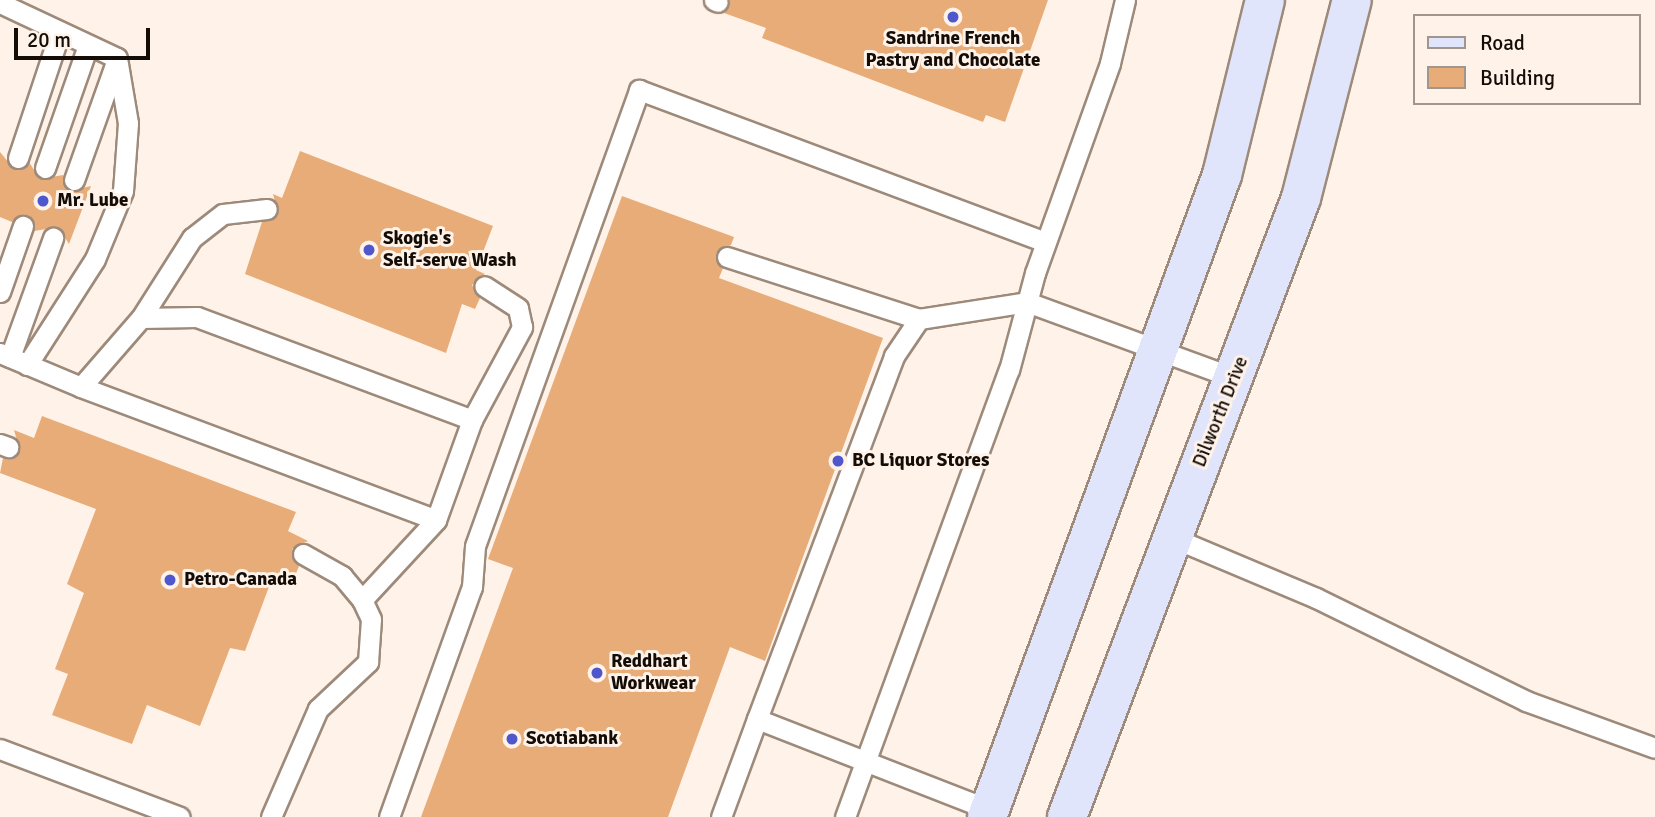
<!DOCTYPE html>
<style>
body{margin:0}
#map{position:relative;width:1655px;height:817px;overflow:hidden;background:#fff2e8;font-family:Signika,sans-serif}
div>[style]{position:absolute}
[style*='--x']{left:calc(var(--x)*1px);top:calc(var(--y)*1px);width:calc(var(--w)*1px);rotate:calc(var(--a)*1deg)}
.building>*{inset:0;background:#e8ac78}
.roads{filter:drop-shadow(2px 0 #9d8a7a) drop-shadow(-2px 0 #9d8a7a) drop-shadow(0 2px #9d8a7a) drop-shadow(0 -2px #9d8a7a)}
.service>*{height:19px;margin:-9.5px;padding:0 9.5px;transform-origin:9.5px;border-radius:9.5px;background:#fff}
.secondary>*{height:38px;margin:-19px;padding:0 19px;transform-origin:19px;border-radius:19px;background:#e1e5fb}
.dots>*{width:19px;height:19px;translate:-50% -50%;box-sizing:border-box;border:4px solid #fff2e8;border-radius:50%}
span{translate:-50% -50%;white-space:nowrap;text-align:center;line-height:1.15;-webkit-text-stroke:6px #fff2e8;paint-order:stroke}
.poi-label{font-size:19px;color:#130c07;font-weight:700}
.left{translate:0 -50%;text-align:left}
.street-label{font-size:19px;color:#130c07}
.legend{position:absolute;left:1413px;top:14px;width:228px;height:91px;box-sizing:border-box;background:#fff2e8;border:2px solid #a1968e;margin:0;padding:9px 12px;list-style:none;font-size:21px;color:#130c07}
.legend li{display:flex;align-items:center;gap:14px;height:35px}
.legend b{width:35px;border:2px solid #a1968e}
.scale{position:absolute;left:14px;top:28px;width:136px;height:32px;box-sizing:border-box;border:4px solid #130c07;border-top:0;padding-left:9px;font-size:21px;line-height:24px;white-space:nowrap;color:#130c07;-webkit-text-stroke:5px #fff2e8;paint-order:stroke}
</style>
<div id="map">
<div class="building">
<div style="clip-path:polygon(730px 0,1048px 0,1005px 122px,986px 115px,983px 122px,762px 38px,766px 28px,724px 13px)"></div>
<div style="clip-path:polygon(300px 151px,493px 226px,476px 270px,485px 274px,472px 285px,480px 298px,475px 309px,462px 304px,446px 353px,245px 274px,262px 222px,278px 213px,273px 194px,282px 198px)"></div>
<div style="clip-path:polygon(0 152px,14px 169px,29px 162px,40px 179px,63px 175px,69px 191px,91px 186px,69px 244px,58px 227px,34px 231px,28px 215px,12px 222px,0 217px)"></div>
<div style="clip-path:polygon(622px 196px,734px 237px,731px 245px,716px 253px,723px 268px,719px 278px,883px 338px,765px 661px,730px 647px,668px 817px,421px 817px,513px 568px,488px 559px)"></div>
<div style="clip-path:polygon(42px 416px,296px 512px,288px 531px,308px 541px,292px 549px,299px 566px,293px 581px,273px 576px,245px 651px,230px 648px,200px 726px,147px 705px,132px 744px,52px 715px,68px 674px,55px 669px,84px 593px,67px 584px,96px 509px,0 473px,3px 458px,20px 451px,14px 430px,34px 438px)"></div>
</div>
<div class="roads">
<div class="service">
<div style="--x:714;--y:0;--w:4;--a:27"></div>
<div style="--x:0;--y:3;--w:129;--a:25.2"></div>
<div style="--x:117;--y:58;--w:66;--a:80.4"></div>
<div style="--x:128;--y:123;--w:68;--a:94.2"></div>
<div style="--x:123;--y:191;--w:74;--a:112.4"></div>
<div style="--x:95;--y:259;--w:126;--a:122.7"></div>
<div style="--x:18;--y:158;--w:133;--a:-71.6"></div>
<div style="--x:45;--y:168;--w:130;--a:-70.7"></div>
<div style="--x:74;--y:180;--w:125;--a:-70.4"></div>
<div style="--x:727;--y:257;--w:202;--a:17.9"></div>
<div style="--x:919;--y:319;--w:109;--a:-8.9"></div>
<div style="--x:1027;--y:302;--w:221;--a:20.1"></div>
<div style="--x:0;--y:292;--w:70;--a:-70.8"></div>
<div style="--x:141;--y:318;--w:95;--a:-57.5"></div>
<div style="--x:192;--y:238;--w:39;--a:-38"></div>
<div style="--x:223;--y:214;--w:44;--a:-6.5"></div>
<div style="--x:0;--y:353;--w:88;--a:22.8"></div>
<div style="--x:81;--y:387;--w:91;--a:-49"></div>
<div style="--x:141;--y:318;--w:56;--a:-1"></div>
<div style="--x:197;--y:317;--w:294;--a:20.5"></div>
<div style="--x:10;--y:357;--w:127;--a:-70.1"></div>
<div style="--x:81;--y:387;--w:379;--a:20.5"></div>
<div style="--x:0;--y:444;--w:9;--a:21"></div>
<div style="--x:1171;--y:537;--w:157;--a:22.8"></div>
<div style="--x:1316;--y:598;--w:234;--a:26.1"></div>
<div style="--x:1526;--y:701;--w:137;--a:20"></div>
<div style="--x:303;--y:554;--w:45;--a:29.4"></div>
<div style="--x:342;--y:576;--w:31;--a:50"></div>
<div style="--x:757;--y:719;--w:388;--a:-69.3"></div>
<div style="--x:894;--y:356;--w:45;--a:-56"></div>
<div style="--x:0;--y:749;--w:192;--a:20.7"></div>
<div style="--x:271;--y:817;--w:118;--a:-66.5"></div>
<div style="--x:318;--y:709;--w:69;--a:-43.2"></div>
<div style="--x:368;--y:662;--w:43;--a:-86"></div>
<div style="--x:371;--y:619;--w:21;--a:-115"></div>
<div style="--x:362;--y:600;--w:109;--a:-47.2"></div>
<div style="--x:436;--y:520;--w:106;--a:-70.2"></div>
<div style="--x:472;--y:420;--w:106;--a:-61.7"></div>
<div style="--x:522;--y:327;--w:19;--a:-102"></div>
<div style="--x:518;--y:308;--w:40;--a:-147.1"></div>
<div style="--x:389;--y:817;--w:245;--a:-70.2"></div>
<div style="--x:472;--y:587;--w:41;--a:-85.8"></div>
<div style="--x:475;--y:546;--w:485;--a:-70.2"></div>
<div style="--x:639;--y:90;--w:434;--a:20.5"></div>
<div style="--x:721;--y:817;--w:104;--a:-69.8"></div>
<div style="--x:757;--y:719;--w:250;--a:21.3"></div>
<div style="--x:845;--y:817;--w:476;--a:-69.9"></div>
<div style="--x:1009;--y:370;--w:100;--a:-75"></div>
<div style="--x:1035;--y:273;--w:223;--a:-70.3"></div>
<div style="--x:1110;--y:63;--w:65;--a:-76.6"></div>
</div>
<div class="secondary">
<div style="--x:987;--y:817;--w:684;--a:-69.9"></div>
<div style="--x:1222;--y:175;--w:180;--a:-76.2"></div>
<div style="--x:1067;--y:817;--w:662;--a:-69.29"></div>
<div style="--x:1301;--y:198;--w:204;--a:-75.6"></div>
</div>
</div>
<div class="dots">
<div style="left:953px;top:17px;background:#5057cd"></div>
<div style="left:43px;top:201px;background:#5057cd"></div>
<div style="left:369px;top:250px;background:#5057cd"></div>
<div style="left:838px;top:461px;background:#5057cd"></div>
<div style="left:170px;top:580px;background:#5057cd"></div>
<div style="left:597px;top:673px;background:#5057cd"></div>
<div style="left:512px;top:739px;background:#5057cd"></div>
</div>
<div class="poi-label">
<span style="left:953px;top:50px">Sandrine French<br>Pastry and Chocolate</span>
<span class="left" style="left:57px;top:201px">Mr. Lube</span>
<span class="left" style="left:383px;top:250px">Skogie's<br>Self-serve Wash</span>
<span class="left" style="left:852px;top:461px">BC Liquor Stores</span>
<span class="left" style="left:184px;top:580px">Petro-Canada</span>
<span class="left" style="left:611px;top:673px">Reddhart<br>Workwear</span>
<span class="left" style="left:526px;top:739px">Scotiabank</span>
</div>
<div class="street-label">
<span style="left:1221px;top:412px;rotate:-68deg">Dilworth Drive</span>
</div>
<ul class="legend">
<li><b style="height:9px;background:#e1e5fb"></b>Road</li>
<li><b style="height:19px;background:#e8ac78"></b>Building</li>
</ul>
<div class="scale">20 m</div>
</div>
